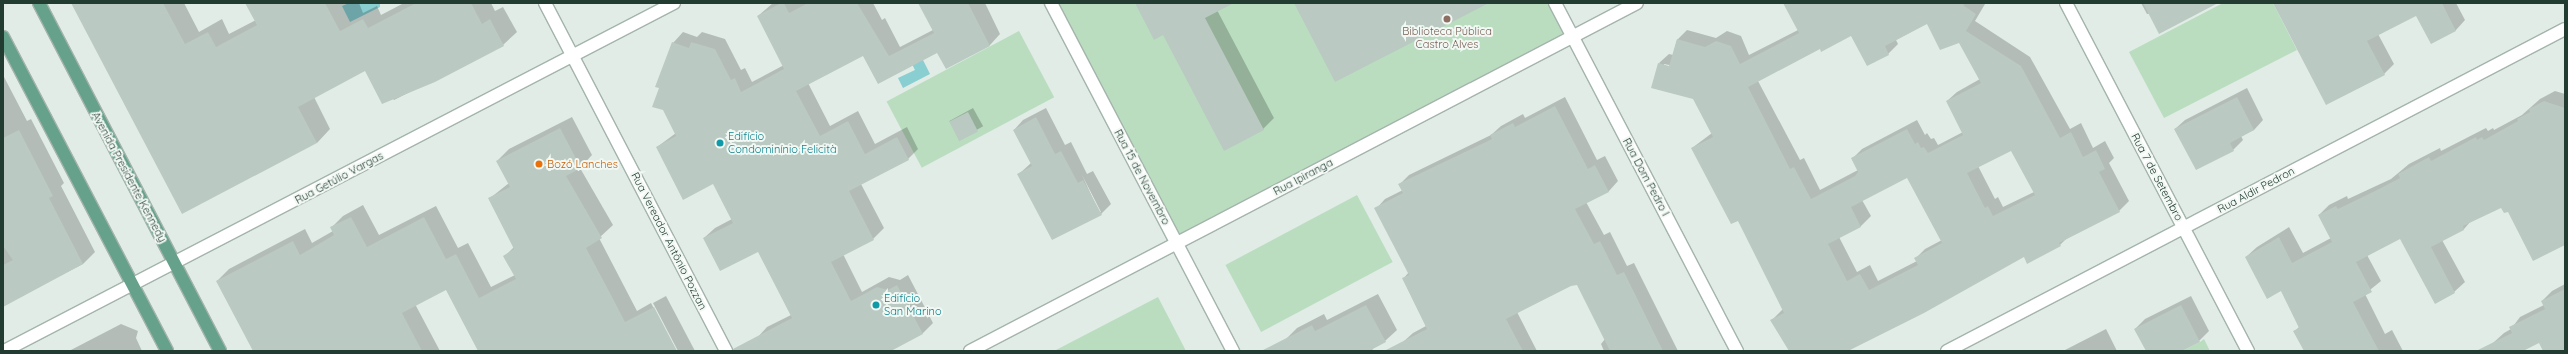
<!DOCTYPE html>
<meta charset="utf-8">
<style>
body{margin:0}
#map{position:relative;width:2568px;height:354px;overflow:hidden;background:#e1ece6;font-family:Quicksand,sans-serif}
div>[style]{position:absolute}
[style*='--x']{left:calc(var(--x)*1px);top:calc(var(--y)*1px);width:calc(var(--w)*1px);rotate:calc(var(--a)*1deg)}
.green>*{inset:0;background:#baddc0;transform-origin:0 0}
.water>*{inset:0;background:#89ced1}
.shadow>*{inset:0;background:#0003;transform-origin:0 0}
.building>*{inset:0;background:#bac9c1;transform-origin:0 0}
.roads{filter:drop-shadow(1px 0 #a4b4ac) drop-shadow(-1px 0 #a4b4ac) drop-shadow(0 1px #a4b4ac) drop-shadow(0 -1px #a4b4ac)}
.minor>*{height:12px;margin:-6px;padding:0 6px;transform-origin:6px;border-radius:6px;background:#fff}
.major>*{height:12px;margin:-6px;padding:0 6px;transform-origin:6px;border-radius:6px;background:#66a18b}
.dots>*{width:11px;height:11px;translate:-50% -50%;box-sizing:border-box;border:2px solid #f2f8f4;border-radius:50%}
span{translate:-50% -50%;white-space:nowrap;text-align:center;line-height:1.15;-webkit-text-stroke:4px #f2f8f4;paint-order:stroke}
.education-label{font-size:11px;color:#785e54}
.culture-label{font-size:11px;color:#0d838f}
.left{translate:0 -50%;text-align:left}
.food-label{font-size:11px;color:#c56008}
.street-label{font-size:11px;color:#223c32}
.frame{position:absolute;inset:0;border:4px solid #223c32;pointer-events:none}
</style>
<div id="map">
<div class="green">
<div style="clip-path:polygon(1051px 3px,1555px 3px,1573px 36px,1177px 243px)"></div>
<div style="clip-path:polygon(2223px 3px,2273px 3px,2297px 50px,2164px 118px,2129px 52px)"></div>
<div style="left:1019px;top:31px;width:75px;height:150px;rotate:62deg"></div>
<div style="left:1357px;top:195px;width:76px;height:149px;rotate:62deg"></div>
<div style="clip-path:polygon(1158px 297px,1186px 351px,1054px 351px)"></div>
<div style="clip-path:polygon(2204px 339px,2210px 351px,2182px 351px,2200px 342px)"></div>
</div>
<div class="water">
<div style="clip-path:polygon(349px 3px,380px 3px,380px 7px,350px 22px,342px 6px)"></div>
<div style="clip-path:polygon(920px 54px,930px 74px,903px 88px,898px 78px,915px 70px,910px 60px)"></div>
</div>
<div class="shadow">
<div style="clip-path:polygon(72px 3px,184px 3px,199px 32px,222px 19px,229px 34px,256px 20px,246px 3px,359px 3px,363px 13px,377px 6px,381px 15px,404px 3px,491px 3px,495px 11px,503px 7px,517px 32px,503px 45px,394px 100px,365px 70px,314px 97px,330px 129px,317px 143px)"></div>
<div style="clip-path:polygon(773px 3px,873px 3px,882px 20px,885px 18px,900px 47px,933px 30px,919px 3px,985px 3px,1000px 34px,990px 45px,946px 68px,938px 52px,878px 83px,863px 55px,808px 83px,830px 126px,858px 111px,875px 144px,907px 127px,918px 149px,908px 159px,861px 184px,884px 228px,873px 239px,843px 254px,862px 292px,889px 277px,900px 280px,908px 275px,933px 323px,923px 333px,889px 351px,764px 351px,757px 338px,767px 327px,791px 315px,758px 250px,704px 238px,715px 228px,732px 219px,714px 183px,657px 147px,676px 133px,673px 43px,683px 32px,697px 37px,702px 32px,725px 39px,741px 70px,745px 68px,752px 82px,784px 65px,758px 16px)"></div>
<div style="clip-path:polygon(1136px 3px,1231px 3px,1217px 10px,1274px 118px,1263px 129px,1163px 34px)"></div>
<div style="clip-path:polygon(evenodd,1788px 3px,1984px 3px,1985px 4px,1975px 21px,2030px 57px,2070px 129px,2081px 123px,2093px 148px,2105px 141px,2114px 158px,2109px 163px,2129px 201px,2119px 211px,2068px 237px,2060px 245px,2024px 256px,1847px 351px,1790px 351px,1772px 320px,1783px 309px,1738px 219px,1692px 148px,1712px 133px,1694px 99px,1659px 63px,1669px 54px,1673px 55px,1677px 40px,1687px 30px,1716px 38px,1727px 31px,1741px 36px,1749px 55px,1798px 30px,1788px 3px,1927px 23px,1960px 41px,1980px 79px,1957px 92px,1947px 101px,1963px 132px,1938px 145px,1934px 138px,1931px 139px,1927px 133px,1925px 135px,1917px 120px,1862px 149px,1852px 159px,1858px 170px,1820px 190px,1804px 158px,1800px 160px,1758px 81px,1820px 48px,1851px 35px,1888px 54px,1898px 44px,1896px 40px,1927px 23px,1788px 3px,1664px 64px,1674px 66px,1664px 66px,1664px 64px,1788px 3px,2012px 149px,2034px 192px,2003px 207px,1998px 197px,1995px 199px,1978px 166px,2012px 149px,1788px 3px,1907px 176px,1942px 240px,1925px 249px,1916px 258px,1917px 261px,1878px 281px,1870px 265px,1857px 272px,1839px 237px,1861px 226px,1871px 216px,1862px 200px,1907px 176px)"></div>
<div style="clip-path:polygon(2141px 3px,2216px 3px,2147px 14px)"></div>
<div style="clip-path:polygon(2274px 3px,2456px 3px,2465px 20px,2456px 30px,2431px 42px,2416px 14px,2378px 34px,2394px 64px,2384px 74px)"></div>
<div style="clip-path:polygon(3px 75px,27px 121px,31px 119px,64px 183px,61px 186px,95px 252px,83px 264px,3px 305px)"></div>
<div style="clip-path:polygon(2247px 88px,2263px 120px,2254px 130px,2241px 136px,2243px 140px,2233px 150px,2175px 129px,2185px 120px)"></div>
<div style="clip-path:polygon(2555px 91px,2565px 94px,2565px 246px,2502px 206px,2471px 221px,2464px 229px,2442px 240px,2465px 282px,2454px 292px,2401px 238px,2367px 255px,2381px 281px,2365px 294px,2385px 334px,2392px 330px,2403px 351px,2305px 351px,2295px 331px,2300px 326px,2281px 290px,2246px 257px,2257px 247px,2289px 227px,2303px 253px,2331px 238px,2319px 215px,2329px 205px,2347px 196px,2348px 199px,2391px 179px,2409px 164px,2440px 148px,2441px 151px,2486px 128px,2488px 131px,2493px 128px,2494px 130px,2522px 115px,2540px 99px)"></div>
<div style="clip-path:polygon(1565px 97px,1597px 160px,1605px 156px,1618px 181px,1609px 191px,1586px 202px,1604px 235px,1610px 232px,1627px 266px,1634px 263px,1678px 351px,1604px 351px,1601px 344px,1605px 339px,1577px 284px,1571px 285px,1517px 312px,1537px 351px,1408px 351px,1403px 342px,1413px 333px,1426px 326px,1403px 279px,1409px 272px,1376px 209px,1385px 199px,1403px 190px,1400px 184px,1409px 175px,1491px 135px,1501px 126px,1523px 114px,1525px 118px)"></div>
<div style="left:973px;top:108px;width:21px;height:27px;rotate:61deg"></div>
<div style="clip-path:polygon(evenodd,1046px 108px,1065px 145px,1071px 142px,1087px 174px,1093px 171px,1111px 204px,1101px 214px,1019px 174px,1031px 163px,1014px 130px,1023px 120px,1046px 108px,1082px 175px,1101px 212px,1099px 212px,1082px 175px)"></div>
<div style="clip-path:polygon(572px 117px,592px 155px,580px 168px,613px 225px,599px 238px,637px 311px,651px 303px,676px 351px,479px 351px,446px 289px,415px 304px,440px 351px,254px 351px,217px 281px,229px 269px,305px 229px,312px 243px,333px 231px,331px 228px,343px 216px,363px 205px,379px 235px,436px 206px,458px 248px,468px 243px,491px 287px,515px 275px,504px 257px,514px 247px,489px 199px,509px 183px,497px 161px,509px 149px)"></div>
<div style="clip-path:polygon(2565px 284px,2565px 351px,2544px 351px,2539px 341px,2520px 351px,2498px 351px,2493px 343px,2504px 333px,2511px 329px,2520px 317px,2544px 305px,2542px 301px,2552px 291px)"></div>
<div style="clip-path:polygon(1378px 294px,1397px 330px,1385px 341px,1372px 348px,1373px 351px,1292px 351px,1286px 339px,1297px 328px,1324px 314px,1327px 320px)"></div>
<div style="clip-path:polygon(666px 296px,695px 351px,678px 351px,653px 303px)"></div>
<div style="clip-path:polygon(2191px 296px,2209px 331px,2199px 341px,2180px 351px,2147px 351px,2135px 329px,2145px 319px)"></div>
<div style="clip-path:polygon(121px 324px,138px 331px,136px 338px,142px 351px,69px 351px)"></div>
<div style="clip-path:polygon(2106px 329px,2117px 351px,2063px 351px)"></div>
</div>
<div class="building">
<div style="clip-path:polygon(71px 3px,163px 3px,185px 44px,208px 32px,216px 47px,257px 25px,245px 3px,325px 3px,340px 31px,363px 19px,368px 28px,416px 3px,471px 3px,482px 24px,490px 19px,504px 46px,435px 82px,382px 104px,365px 71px,298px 107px,317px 143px,182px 214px)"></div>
<div style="clip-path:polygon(781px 3px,784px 3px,789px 13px,808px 3px,857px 3px,889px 56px,934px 33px,918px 3px,968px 3px,990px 46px,946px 69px,937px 53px,878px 84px,863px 56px,796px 91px,820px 136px,848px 121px,865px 154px,897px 137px,909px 160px,849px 191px,874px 240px,831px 262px,851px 301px,877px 287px,888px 290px,897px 285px,923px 334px,891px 351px,733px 351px,733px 349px,792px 318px,758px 252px,720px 271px,703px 238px,733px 223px,713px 184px,683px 200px,656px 147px,676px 136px,663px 110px,652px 107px,659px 88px,655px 87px,672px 42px,689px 48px,691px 42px,715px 49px,731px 80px,735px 78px,741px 92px,784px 69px,757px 16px)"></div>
<div style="clip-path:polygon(1135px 3px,1234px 3px,1205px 18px,1264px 130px,1224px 151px,1163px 35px,1154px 40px)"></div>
<div style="clip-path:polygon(1294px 3px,1489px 3px,1335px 82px)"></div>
<div style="clip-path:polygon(evenodd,1783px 3px,1967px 3px,1963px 5px,1976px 14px,1966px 31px,2021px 66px,2060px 138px,2071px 132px,2083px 157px,2096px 150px,2105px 169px,2099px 172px,2120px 212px,2059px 243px,2061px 246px,2027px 264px,2024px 257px,1924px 313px,1848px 351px,1789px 351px,1770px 320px,1784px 313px,1738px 221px,1731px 224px,1691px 148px,1713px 137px,1693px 99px,1651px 88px,1658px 63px,1669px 66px,1677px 39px,1705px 47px,1716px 41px,1731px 46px,1740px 64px,1799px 33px,1783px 3px,1927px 24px,1940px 50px,1959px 43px,1981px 83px,1946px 101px,1963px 135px,1928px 153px,1924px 147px,1921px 148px,1918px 142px,1915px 144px,1907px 129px,1851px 158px,1858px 172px,1855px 176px,1811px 199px,1794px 167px,1790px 169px,1748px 87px,1820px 49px,1821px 52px,1851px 36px,1867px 66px,1889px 55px,1885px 46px,1927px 24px,1783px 3px,2011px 151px,2035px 195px,1993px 216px,1988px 206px,1985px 208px,1967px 173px,2011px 151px,1783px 3px,1907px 178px,1942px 243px,1914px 258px,1918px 265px,1869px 290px,1860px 274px,1847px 281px,1828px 244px,1861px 227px,1851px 207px,1907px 178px)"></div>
<div style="clip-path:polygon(2143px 3px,2218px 3px,2159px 34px)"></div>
<div style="clip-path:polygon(2273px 3px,2442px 3px,2456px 31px,2431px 44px,2416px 16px,2367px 41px,2385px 75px,2326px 105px)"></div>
<div style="clip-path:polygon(2237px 97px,2254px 130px,2230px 143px,2234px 151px,2196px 170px,2174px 129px)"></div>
<div style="clip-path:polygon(2544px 101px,2565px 108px,2565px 245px,2533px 261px,2508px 212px,2504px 213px,2501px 208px,2463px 226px,2464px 230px,2431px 247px,2455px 293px,2435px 304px,2400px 239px,2356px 262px,2372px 292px,2353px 302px,2379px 351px,2304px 351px,2293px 331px,2299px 328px,2281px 291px,2267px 299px,2245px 257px,2279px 237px,2292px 263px,2332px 242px,2318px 215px,2336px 206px,2338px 209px,2379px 189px,2400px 178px,2398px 174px,2429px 157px,2431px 161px,2476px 137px,2477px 140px,2482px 137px,2484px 140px,2518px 121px,2517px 119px,2530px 112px,2529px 109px)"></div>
<div style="clip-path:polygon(1555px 106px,1588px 169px,1595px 165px,1609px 192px,1575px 209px,1594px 244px,1600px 241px,1617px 275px,1624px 272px,1663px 351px,1610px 351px,1577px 285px,1571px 286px,1506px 319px,1523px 351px,1384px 351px,1427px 329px,1402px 278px,1409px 275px,1374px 208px,1403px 193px,1398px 184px,1492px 139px,1490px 135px,1513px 123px,1515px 127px)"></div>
<div style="left:968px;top:112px;width:22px;height:21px;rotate:63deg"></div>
<div style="clip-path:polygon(1036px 117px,1055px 154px,1061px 151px,1078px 183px,1083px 180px,1102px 215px,1052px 240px,1017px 174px,1032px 166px,1013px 130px)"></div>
<div style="clip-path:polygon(560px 128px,581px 168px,566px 176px,602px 238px,586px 248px,611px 295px,625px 322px,654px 307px,677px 351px,478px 351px,446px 290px,402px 313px,422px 351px,253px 351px,216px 281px,293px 241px,300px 255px,334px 235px,330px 227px,351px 217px,367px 247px,424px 217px,446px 259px,456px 254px,479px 298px,516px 279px,503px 256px,514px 249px,488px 198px,510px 187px,496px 161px)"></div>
<div style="clip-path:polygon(19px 130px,53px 196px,49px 198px,83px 264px,3px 307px,3px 265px,13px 260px,3px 246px,3px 138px)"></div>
<div style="clip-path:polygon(2565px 289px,2565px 351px,2543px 351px,2539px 343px,2523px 351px,2476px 351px,2512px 333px,2509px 327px,2545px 309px,2541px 301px)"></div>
<div style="clip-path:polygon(1366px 305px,1386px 342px,1369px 351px,1261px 351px,1312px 325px,1315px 331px)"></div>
<div style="clip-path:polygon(2181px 305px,2200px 342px,2182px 351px,2146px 351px,2134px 329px)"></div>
</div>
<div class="roads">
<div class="minor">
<div style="--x:545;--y:3;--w:392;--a:62.5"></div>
<div style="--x:1051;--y:3;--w:393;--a:62.4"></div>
<div style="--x:1555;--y:3;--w:393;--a:62.4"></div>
<div style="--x:2066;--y:3;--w:393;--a:62.4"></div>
<div style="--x:4;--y:351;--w:755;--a:-27.45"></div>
<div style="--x:970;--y:351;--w:752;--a:-27.55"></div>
<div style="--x:1947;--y:351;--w:697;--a:-27.52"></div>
</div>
<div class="major">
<div style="--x:39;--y:3;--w:392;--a:62.5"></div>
<div style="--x:3;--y:37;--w:354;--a:62.4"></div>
</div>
</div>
<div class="dots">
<div style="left:1447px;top:19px;background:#8d6e63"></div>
<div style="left:720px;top:143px;background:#0f9aa8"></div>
<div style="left:539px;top:164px;background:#e8710a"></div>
<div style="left:876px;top:305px;background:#0f9aa8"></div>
</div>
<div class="education-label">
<span style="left:1447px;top:38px">Biblioteca Pública<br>Castro Alves</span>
</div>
<div class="culture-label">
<span class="left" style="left:728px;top:143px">Edifício<br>Condominínio Felicità</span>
<span class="left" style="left:884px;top:305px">Edifício<br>San Marino</span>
</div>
<div class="food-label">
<span class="left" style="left:547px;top:164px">Bozó Lanches</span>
</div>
<div class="street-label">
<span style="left:129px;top:177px;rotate:62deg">Avenida Presidente Kennedy</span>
<span style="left:1142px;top:177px;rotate:62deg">Rua 15 de Novembro</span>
<span style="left:1303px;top:177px;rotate:-28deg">Rua Ipiranga</span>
<span style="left:1646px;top:177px;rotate:62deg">Rua Dom Pedro I</span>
<span style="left:2157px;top:177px;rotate:62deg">Rua 7 de Setembro</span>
<span style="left:339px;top:178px;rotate:-28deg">Rua Getúlio Vargas</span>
<span style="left:2256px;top:190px;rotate:-28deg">Rua Aldir Pedron</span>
<span style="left:669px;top:241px;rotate:63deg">Rua Vereador Antônio Pozzan</span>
</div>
<div class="frame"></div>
</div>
